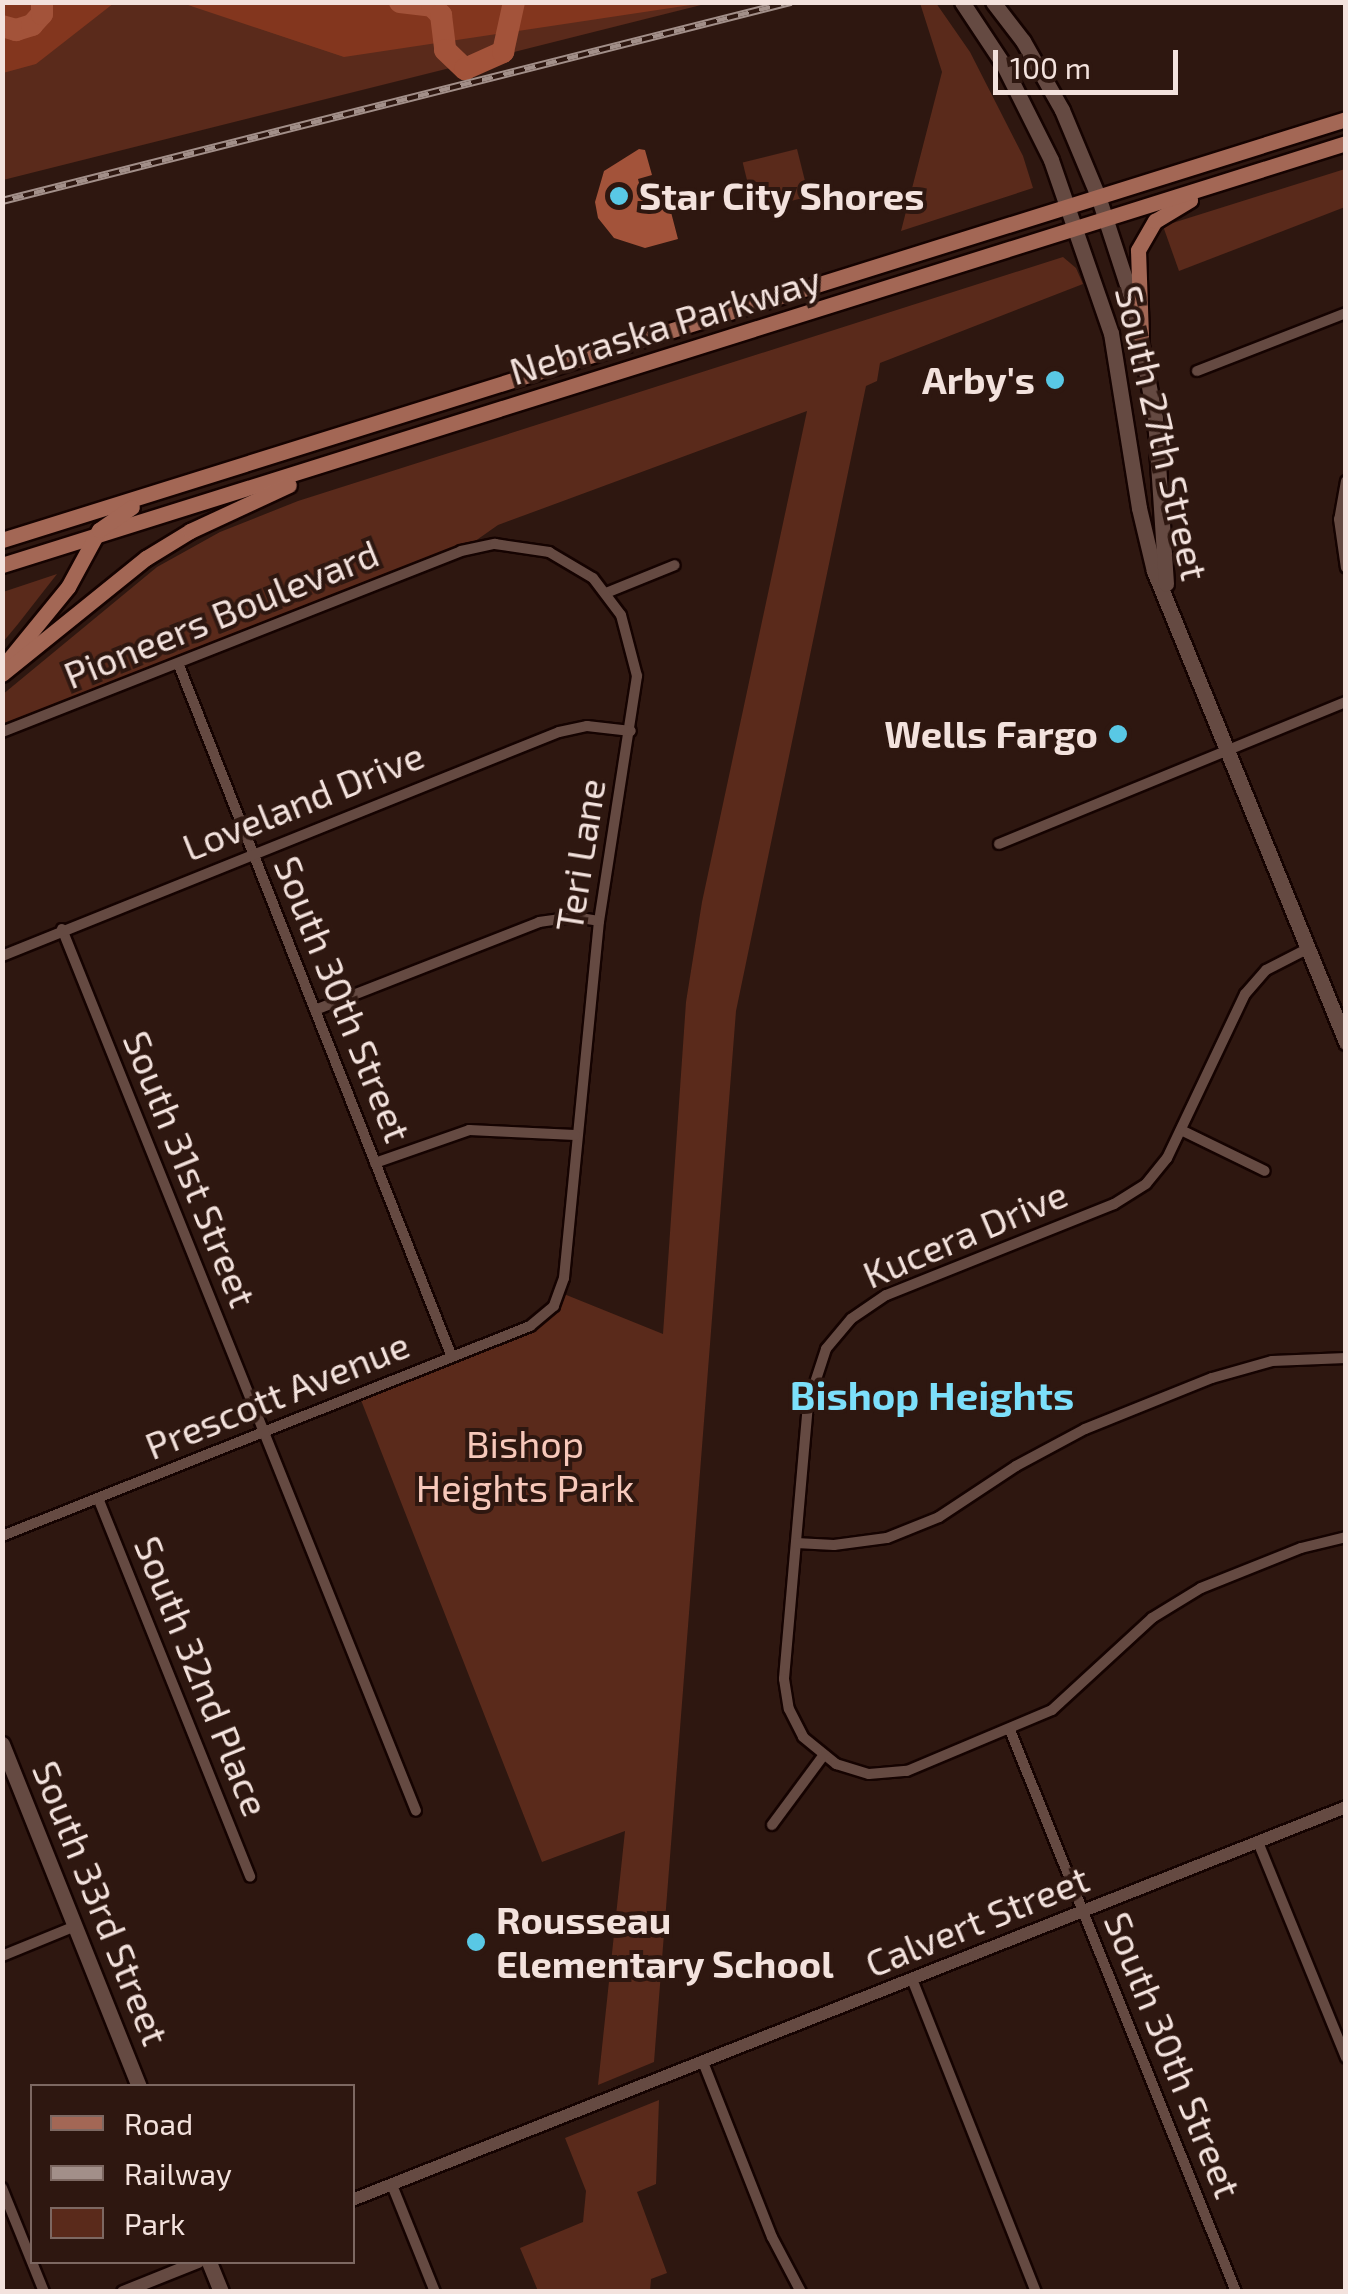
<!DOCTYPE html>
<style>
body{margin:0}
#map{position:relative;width:1348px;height:2294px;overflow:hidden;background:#2e1710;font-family:"Exo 2",sans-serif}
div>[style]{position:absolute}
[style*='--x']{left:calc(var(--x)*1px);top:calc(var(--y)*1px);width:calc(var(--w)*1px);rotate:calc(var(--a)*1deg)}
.green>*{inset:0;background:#5a2a1b;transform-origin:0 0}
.forest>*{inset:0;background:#83361e}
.water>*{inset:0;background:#a3533a}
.river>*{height:22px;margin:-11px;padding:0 11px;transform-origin:11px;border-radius:11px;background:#a3533a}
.roads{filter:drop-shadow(2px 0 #150301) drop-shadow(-2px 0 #150301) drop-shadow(0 2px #150301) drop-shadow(0 -2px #150301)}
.minor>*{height:10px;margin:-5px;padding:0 5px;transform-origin:5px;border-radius:5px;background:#654a42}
.tertiary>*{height:12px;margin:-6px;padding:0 6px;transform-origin:6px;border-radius:6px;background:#654a42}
.secondary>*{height:15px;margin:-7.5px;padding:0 7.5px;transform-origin:7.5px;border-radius:7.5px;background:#654a42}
.primary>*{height:15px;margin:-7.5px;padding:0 7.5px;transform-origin:7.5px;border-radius:7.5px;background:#a36755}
.rail>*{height:8px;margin-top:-4px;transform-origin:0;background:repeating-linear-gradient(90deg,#2e1710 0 11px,#a28f89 0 22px);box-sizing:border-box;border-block:2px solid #a28f89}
.dots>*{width:28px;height:28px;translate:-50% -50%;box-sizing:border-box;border:5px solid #2e1710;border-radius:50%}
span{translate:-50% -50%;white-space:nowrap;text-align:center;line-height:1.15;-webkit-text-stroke:8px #2e1710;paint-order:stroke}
.poi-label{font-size:38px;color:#f3e2dd;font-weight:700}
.left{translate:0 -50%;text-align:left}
.right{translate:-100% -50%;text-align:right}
.street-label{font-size:38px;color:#f3e2dd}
.park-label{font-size:38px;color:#f7c8ba}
.neighbourhood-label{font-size:40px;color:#7cdffa;font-weight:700}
.frame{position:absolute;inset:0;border:5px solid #f3e2dd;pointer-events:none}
.legend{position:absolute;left:30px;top:2084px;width:325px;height:180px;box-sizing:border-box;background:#2e1710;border:2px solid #7d6862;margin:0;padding:12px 18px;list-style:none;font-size:30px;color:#f3e2dd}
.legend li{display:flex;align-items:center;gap:20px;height:50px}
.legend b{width:50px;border:2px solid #7d6862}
.scale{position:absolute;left:993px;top:50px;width:185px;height:45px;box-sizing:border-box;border:5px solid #f3e2dd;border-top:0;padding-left:12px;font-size:30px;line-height:35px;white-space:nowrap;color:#f3e2dd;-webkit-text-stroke:8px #2e1710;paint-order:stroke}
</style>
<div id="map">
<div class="green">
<div style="clip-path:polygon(3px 3px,709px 3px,3px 180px)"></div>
<div style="clip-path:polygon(920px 3px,936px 3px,970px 52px,1023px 156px,1033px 188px,901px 231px,942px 72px)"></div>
<div style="left:797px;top:149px;width:49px;height:56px;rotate:76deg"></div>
<div style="clip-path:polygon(1345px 169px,1345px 207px,1179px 271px,1163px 226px)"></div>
<div style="clip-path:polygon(1063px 257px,1076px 268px,1083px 284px,880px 363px,877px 381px,866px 386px,736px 1011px,654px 2062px,598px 2085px,625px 1831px,542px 1862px,359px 1395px,530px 1326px,559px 1292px,663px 1334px,686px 1002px,702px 902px,807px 411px,498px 525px,461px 551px,3px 732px,2px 695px,157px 567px,220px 532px,298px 501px)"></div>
<div style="clip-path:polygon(57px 574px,18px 624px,3px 642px,3px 592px)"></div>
<div style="clip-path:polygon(659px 2100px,656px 2184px,637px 2192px,667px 2273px,651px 2279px,650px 2291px,538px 2291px,520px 2248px,583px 2222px,586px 2191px,565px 2138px)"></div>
</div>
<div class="forest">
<div style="clip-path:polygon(3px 2px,114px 2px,114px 3px,36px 64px,3px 73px)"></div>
<div style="clip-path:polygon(182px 3px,704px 3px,344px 57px)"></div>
</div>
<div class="water">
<div style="clip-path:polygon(639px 149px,645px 150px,652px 175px,638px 179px,643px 198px,666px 193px,678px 239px,645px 248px,614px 238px,598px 218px,595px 202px,604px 171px)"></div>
</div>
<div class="river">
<div style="--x:400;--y:2;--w:32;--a:7"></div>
<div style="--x:432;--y:6;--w:13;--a:45"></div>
<div style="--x:441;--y:15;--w:35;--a:83"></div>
<div style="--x:445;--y:50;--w:28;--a:44"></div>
<div style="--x:465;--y:69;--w:42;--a:-24.1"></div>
<div style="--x:503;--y:52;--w:51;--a:-77.6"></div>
<div style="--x:2;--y:26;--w:15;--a:16"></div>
<div style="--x:16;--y:30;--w:17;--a:-17"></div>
<div style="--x:32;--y:25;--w:15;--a:-48"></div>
<div style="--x:42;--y:14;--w:12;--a:-90"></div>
</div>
<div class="roads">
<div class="minor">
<div style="--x:1197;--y:371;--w:160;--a:-21.3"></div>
<div style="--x:1346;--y:481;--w:39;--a:100"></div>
<div style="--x:1339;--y:519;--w:49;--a:81.9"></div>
<div style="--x:606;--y:593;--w:74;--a:-22.1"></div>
<div style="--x:178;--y:663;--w:746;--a:68.46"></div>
<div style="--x:2;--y:732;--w:493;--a:-21.5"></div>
<div style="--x:461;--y:551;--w:35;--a:-12"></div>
<div style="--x:495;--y:544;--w:55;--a:8.4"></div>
<div style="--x:549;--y:552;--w:51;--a:30.6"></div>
<div style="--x:593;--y:578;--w:46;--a:52.9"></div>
<div style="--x:621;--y:615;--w:63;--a:75.3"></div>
<div style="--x:637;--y:676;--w:248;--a:98.8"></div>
<div style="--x:599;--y:921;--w:359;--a:95.6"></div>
<div style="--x:564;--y:1278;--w:30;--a:110"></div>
<div style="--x:554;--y:1306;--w:31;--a:140"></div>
<div style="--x:530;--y:1326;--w:568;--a:158.31"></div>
<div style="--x:999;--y:844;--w:375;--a:-22.3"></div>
<div style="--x:62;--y:929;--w:950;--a:68.13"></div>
<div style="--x:1307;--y:949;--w:46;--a:152.9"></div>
<div style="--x:1266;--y:970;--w:32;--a:131"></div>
<div style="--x:1245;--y:994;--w:182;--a:115.4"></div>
<div style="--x:1167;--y:1158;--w:33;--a:129"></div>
<div style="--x:1146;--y:1184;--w:38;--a:148"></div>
<div style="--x:1114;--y:1204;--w:245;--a:158.2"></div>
<div style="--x:886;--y:1295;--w:42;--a:145.6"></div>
<div style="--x:851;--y:1319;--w:39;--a:130"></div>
<div style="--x:826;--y:1349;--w:58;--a:108.1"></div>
<div style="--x:808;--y:1404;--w:276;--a:95"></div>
<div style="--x:784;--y:1679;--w:30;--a:81"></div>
<div style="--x:789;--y:1709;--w:31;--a:63"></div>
<div style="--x:803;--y:1737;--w:43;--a:39.3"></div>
<div style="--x:836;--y:1764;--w:34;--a:17"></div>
<div style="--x:869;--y:1774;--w:38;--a:-5"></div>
<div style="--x:907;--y:1771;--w:157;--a:-22.8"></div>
<div style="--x:1052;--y:1710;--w:136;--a:-42.6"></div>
<div style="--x:1152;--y:1618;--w:57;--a:-31.5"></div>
<div style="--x:1201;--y:1588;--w:108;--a:-21.8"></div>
<div style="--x:1301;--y:1548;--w:46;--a:-13.7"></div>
<div style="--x:2;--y:956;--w:600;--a:-21.91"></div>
<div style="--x:559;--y:732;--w:29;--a:-12"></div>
<div style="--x:587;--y:726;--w:44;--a:6.5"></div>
<div style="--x:315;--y:1010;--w:241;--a:-21.4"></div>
<div style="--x:539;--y:922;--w:35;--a:-8"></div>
<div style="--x:574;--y:917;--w:25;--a:9"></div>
<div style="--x:1181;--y:1130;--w:93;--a:26"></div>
<div style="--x:375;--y:1163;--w:100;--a:-19.3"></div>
<div style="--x:469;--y:1130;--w:106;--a:2.7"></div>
<div style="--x:98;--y:1498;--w:408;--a:68.1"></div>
<div style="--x:796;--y:1543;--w:38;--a:3"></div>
<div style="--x:834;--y:1545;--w:53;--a:-7.5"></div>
<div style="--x:887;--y:1538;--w:56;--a:-22"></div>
<div style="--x:939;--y:1517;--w:92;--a:-33.5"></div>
<div style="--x:1016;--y:1466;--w:78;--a:-28.2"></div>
<div style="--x:1085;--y:1429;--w:137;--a:-21.9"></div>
<div style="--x:1212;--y:1378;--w:62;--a:-15.8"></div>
<div style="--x:1272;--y:1361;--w:74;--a:-2.3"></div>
<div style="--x:1010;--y:1730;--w:606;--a:68.09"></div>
<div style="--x:772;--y:1825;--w:86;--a:-53.5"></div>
<div style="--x:1258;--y:1842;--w:233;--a:67.8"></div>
<div style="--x:2;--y:1956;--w:79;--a:-22.3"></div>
<div style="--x:912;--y:1979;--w:337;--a:68.4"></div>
<div style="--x:703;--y:2062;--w:188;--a:68.5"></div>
<div style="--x:772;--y:2237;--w:62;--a:62.2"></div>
<div style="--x:392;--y:2185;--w:115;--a:68.1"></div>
<div style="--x:2;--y:2188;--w:112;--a:68"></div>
</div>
<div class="tertiary">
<div style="--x:352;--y:2200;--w:1069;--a:-21.57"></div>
<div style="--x:123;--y:2292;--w:81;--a:-21.8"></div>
</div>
<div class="secondary">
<div style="--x:962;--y:2;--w:74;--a:56.5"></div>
<div style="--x:1003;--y:64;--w:107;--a:63.4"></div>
<div style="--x:1051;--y:160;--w:183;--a:70.9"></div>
<div style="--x:1111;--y:333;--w:177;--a:80.9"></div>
<div style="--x:1139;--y:508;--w:65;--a:76.6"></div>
<div style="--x:1154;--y:571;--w:509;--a:67.82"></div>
<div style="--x:993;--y:2;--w:49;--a:52.4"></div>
<div style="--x:1023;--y:41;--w:79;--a:60.5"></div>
<div style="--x:1062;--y:110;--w:93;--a:67.3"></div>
<div style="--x:1098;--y:196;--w:113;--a:71.9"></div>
<div style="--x:1133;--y:303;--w:117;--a:79.2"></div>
<div style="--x:1155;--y:418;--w:166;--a:86.2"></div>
<div style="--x:2;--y:1744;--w:368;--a:68.2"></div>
<div style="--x:209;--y:2262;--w:32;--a:68"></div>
</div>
<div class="primary">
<div style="--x:1141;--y:336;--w:86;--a:-92"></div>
<div style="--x:1138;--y:250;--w:34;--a:-60"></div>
<div style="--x:1155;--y:221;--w:41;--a:-31"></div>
<div style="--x:2;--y:540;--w:1408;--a:-17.39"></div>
<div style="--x:2;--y:565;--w:1409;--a:-17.43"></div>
<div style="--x:10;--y:658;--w:92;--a:-50.8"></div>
<div style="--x:68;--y:587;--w:65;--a:-61.5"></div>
<div style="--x:99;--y:530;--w:40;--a:-34.9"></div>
<div style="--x:2;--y:674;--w:185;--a:-38.9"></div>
<div style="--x:146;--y:558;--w:52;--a:-31.5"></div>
<div style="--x:190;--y:531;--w:109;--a:-24.9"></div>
</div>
</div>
<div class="rail">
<div style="--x:2;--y:201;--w:814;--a:-14.16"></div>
</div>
<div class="dots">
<div style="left:619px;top:196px;background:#59c8e5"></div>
<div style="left:1055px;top:380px;background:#59c8e5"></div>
<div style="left:1118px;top:734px;background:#59c8e5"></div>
<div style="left:476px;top:1942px;background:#59c8e5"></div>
</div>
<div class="poi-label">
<span class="left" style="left:639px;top:196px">Star City Shores</span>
<span class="right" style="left:1035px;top:380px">Arby's</span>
<span class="right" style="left:1098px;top:734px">Wells Fargo</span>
<span class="left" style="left:496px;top:1942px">Rousseau<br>Elementary School</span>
</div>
<div class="street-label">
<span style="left:665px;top:325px;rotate:-17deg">Nebraska Parkway</span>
<span style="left:1162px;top:433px;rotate:77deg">South 27th Street</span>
<span style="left:221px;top:614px;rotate:-22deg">Pioneers Boulevard</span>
<span style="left:303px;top:801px;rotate:-22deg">Loveland Drive</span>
<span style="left:580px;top:855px;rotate:-81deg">Teri Lane</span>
<span style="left:343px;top:999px;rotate:68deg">South 30th Street</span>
<span style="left:190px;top:1169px;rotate:68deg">South 31st Street</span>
<span style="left:965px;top:1234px;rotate:-23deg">Kucera Drive</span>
<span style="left:277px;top:1395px;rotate:-22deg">Prescott Avenue</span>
<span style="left:202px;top:1676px;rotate:68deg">South 32nd Place</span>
<span style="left:101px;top:1903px;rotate:68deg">South 33rd Street</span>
<span style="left:977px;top:1921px;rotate:-22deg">Calvert Street</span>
<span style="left:1173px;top:2055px;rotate:68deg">South 30th Street</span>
</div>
<div class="park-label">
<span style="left:525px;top:1466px">Bishop<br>Heights Park</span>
</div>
<div class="neighbourhood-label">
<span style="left:932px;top:1394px">Bishop Heights</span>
</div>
<div class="frame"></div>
<ul class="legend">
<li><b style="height:12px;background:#a36755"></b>Road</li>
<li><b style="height:12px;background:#a28f89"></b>Railway</li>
<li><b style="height:28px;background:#5a2a1b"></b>Park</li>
</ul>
<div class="scale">100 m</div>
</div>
